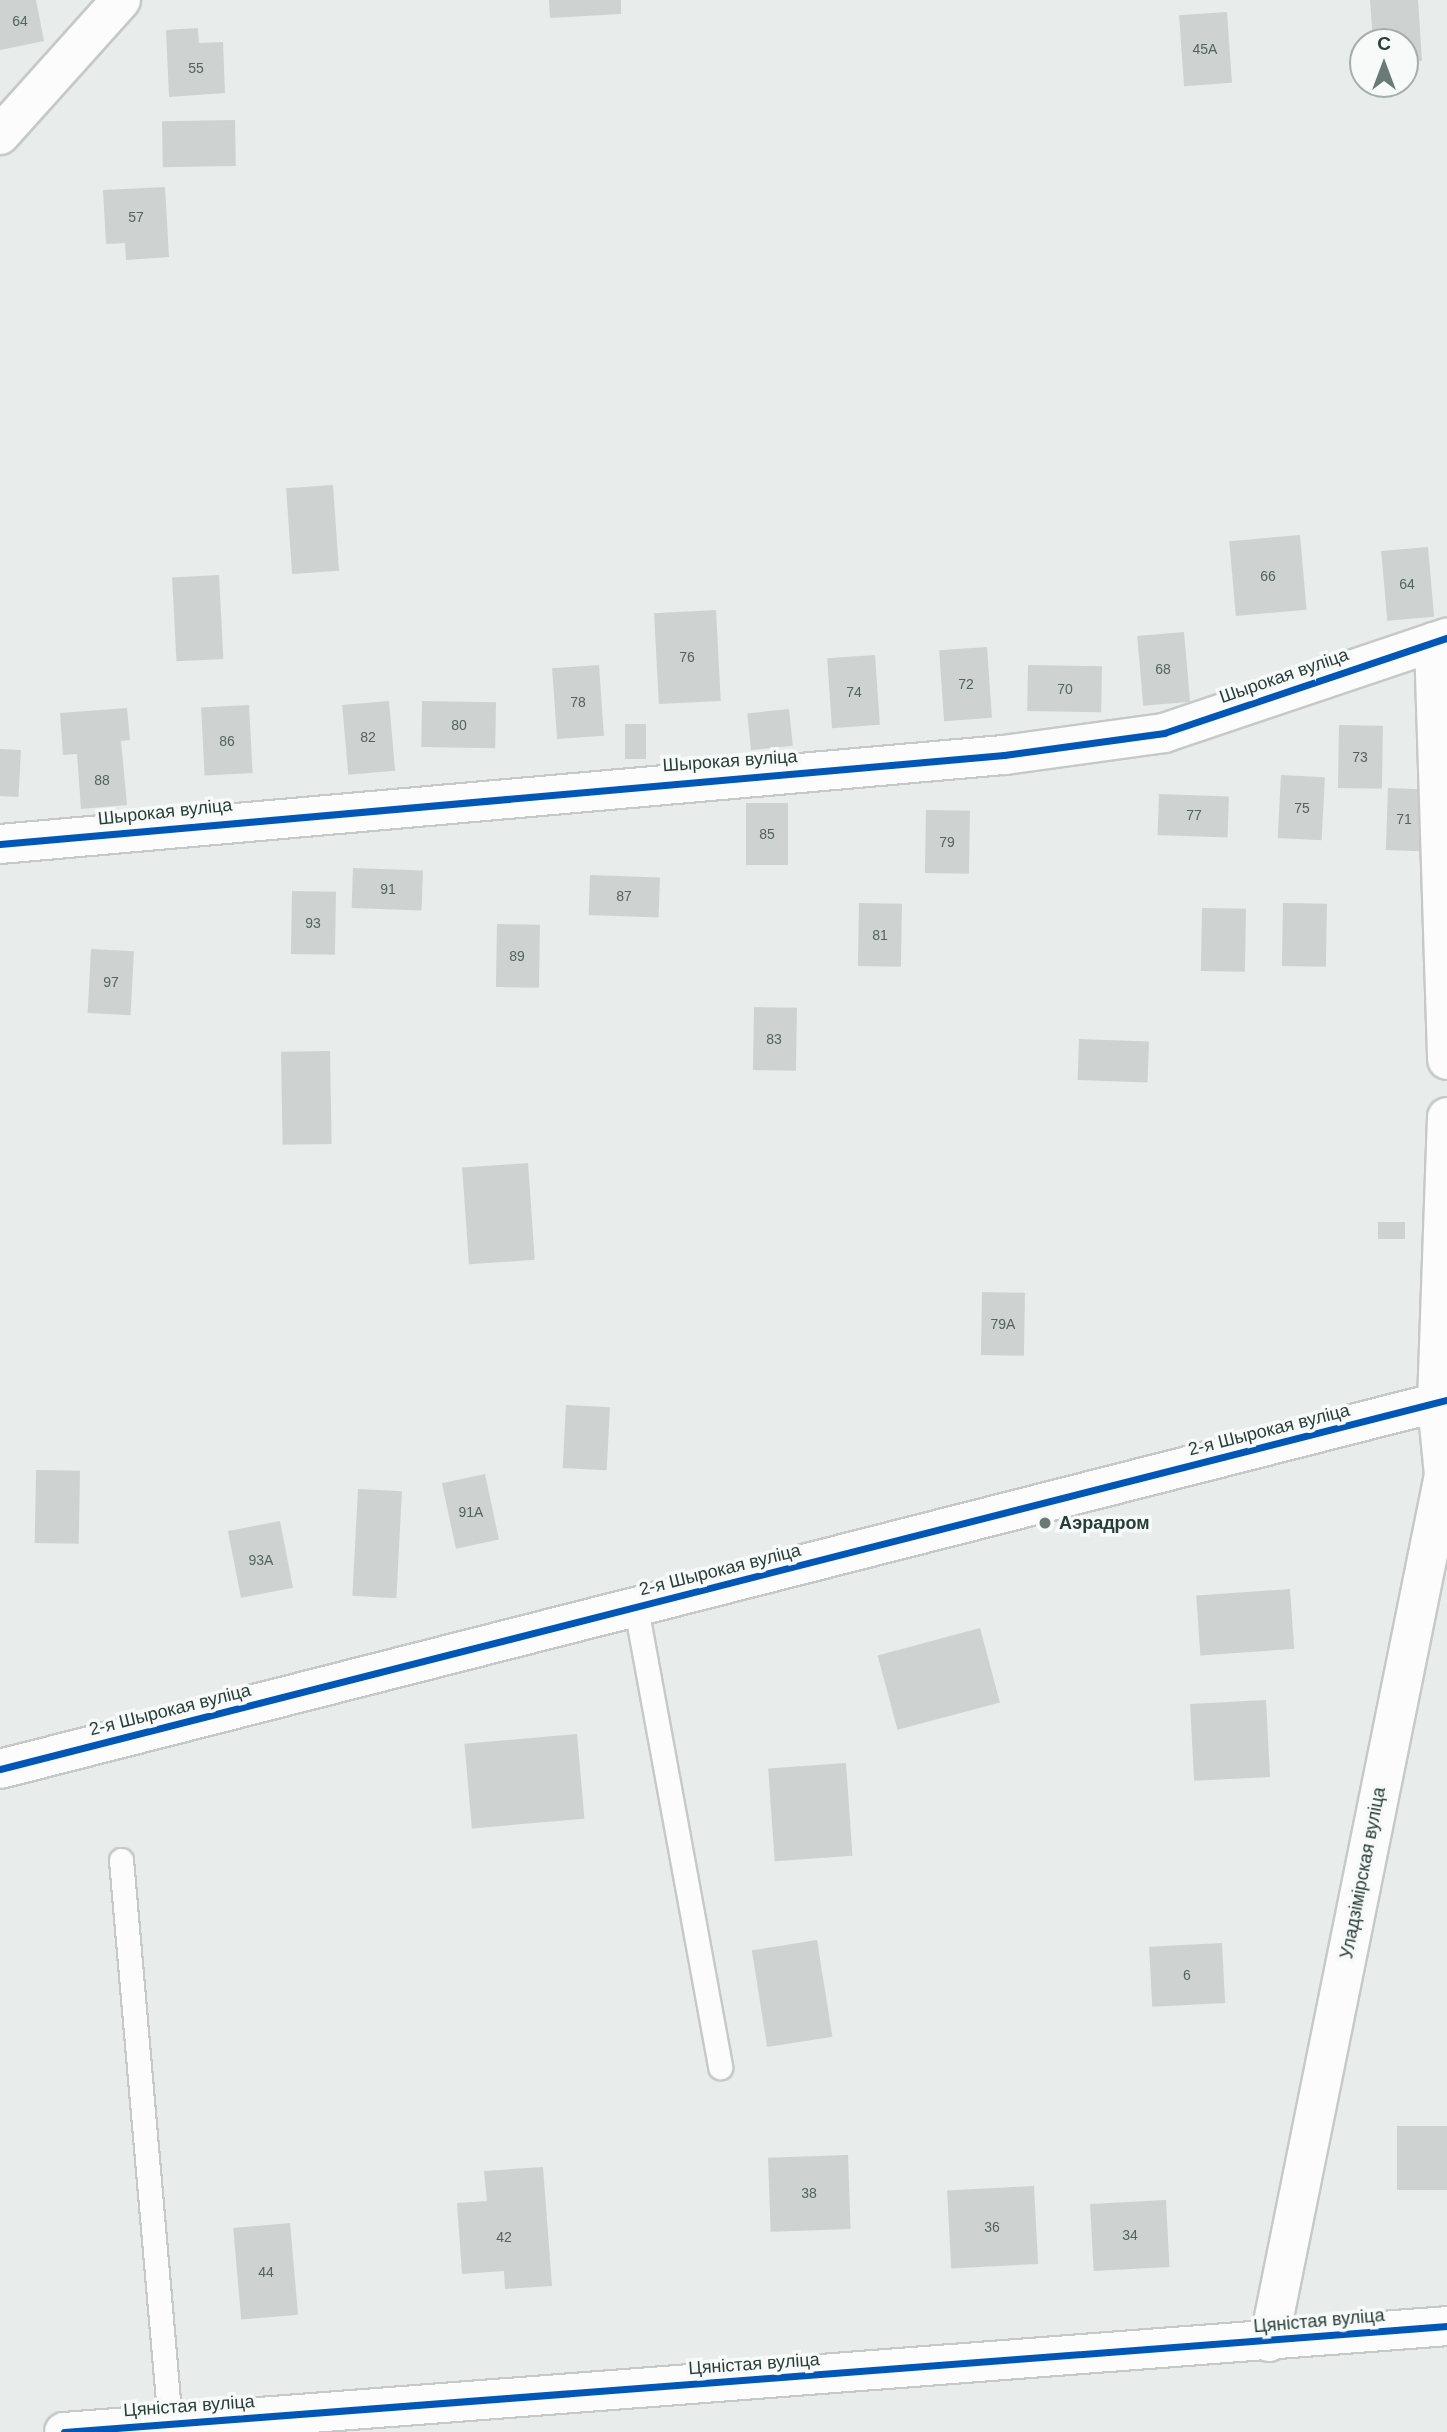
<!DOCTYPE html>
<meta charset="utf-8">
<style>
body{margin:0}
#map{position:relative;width:1447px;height:2432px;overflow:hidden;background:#e8ecea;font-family:Helvetica,sans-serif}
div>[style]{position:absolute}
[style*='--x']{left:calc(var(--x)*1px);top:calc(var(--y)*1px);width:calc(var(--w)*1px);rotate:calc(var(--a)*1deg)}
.building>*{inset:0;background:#ced3d1;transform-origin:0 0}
.roads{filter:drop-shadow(2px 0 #c5c9c7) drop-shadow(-2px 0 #c5c9c7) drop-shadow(0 2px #c5c9c7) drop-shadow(0 -2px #c5c9c7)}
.service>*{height:23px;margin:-11.5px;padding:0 11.5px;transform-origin:11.5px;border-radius:11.5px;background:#fcfcfc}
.minor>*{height:38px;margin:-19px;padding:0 19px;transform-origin:19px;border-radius:19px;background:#fcfcfc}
.tertiary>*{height:38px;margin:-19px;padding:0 19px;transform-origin:19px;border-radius:19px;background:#fcfcfc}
.cycleway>*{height:7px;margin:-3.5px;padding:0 3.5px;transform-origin:3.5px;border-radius:3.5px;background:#0057b8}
.dots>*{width:19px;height:19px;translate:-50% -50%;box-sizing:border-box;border:4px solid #f7faf8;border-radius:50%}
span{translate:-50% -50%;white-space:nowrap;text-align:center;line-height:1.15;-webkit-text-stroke:7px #f7faf8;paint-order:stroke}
.number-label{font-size:14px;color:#516460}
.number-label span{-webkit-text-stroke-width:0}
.street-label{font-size:18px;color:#263e39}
.poi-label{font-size:18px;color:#263e39;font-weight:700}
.left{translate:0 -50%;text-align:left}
.north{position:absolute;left:1349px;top:28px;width:70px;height:70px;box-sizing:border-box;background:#f7faf8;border:2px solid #a3afac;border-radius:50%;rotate:0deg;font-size:19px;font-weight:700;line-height:28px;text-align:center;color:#263e39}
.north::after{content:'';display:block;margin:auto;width:24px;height:32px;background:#6a7b77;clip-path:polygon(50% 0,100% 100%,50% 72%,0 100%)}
</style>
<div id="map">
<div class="building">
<div style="clip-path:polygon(0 0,36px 0,44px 41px,0 50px)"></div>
<div style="clip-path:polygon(549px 0,621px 0,621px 14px,550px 18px)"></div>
<div style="clip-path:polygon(1370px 0,1418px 0,1422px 61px,1405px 62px,1405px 42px,1373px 42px)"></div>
<div style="left:1227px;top:12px;width:71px;height:48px;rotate:86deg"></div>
<div style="clip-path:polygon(198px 28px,199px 43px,223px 42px,225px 93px,169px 97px,166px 30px)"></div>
<div style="left:235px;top:120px;width:46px;height:73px;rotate:89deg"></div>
<div style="clip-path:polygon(165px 187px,169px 257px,126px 260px,125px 243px,106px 244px,103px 190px)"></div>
<div style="left:333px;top:485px;width:86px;height:47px;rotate:86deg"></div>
<div style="left:1300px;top:535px;width:75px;height:71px;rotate:85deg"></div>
<div style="left:1428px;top:547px;width:70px;height:47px;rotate:85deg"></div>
<div style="left:219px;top:575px;width:84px;height:47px;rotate:87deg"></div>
<div style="left:716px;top:610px;width:91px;height:62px;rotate:87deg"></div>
<div style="left:1184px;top:632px;width:70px;height:47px;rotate:85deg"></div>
<div style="left:987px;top:647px;width:71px;height:48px;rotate:86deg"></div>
<div style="left:875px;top:655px;width:70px;height:48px;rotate:86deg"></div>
<div style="left:599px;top:665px;width:71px;height:47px;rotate:86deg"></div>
<div style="left:1028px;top:665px;width:74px;height:46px;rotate:1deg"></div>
<div style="left:389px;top:701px;width:70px;height:47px;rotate:85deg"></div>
<div style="left:422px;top:701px;width:74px;height:46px;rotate:1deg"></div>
<div style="left:249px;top:705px;width:68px;height:48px;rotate:87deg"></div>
<div style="clip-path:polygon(127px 708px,130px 740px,121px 741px,127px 805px,81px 809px,77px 754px,63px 755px,60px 713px)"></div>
<div style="left:789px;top:709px;width:37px;height:42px;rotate:84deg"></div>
<div style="left:625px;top:724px;width:21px;height:35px"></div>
<div style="left:1339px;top:725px;width:44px;height:63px;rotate:1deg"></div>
<div style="left:0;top:749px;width:21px;height:47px;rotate:3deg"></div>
<div style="left:1281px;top:775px;width:44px;height:63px;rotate:3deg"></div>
<div style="left:1388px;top:788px;width:34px;height:62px;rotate:2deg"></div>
<div style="left:1159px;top:794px;width:70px;height:41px;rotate:2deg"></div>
<div style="left:746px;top:803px;width:42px;height:62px"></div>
<div style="left:926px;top:810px;width:44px;height:63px;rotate:1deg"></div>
<div style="left:353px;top:868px;width:70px;height:40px;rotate:2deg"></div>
<div style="left:590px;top:875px;width:70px;height:40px;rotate:2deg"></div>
<div style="left:292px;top:891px;width:44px;height:63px;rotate:1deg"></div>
<div style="left:859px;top:903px;width:43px;height:63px;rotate:1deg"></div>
<div style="left:1283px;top:903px;width:44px;height:63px;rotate:1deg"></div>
<div style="left:1202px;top:908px;width:44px;height:63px;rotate:1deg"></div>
<div style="left:497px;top:924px;width:43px;height:63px;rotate:1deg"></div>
<div style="left:91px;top:949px;width:43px;height:64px;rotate:3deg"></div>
<div style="left:754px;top:1007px;width:43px;height:63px;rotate:1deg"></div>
<div style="left:1079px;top:1039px;width:70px;height:41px;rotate:2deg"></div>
<div style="left:330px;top:1051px;width:93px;height:49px;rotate:89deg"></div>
<div style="left:528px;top:1163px;width:97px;height:66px;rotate:86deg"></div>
<div style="left:1378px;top:1222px;width:27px;height:17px"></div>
<div style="left:982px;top:1292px;width:43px;height:63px;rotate:1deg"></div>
<div style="left:566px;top:1405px;width:44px;height:63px;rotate:3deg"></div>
<div style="left:36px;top:1470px;width:44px;height:73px;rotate:1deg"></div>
<div style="left:485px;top:1474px;width:67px;height:44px;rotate:78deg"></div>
<div style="left:358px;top:1489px;width:44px;height:107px;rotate:3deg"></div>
<div style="left:280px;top:1521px;width:68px;height:53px;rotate:79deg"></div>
<div style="left:1290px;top:1589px;width:60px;height:94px;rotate:86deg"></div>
<div style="left:980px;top:1628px;width:77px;height:106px;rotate:75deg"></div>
<div style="left:1266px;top:1700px;width:77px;height:76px;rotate:87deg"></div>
<div style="left:577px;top:1734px;width:85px;height:113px;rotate:85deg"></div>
<div style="left:846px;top:1763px;width:93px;height:78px;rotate:86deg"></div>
<div style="left:817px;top:1940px;width:98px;height:66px;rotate:81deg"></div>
<div style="left:1222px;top:1943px;width:60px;height:73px;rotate:87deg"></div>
<div style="left:1447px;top:2126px;width:64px;height:50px;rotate:90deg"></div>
<div style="left:848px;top:2155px;width:74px;height:80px;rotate:88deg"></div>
<div style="clip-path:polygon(543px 2167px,552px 2286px,505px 2289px,504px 2271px,462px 2274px,457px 2203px,487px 2201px,484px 2171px)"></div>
<div style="left:1034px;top:2186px;width:78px;height:87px;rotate:87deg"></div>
<div style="left:1166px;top:2200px;width:67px;height:76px;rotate:87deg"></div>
<div style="left:290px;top:2223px;width:92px;height:57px;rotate:85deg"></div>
</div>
<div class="roads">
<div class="service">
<div style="--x:636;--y:1608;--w:467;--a:79.6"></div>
<div style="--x:121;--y:1860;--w:565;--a:85.03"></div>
</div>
<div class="minor">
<div style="--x:0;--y:135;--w:181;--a:-48.1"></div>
<div style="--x:1434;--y:642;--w:418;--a:88.2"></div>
<div style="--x:0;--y:844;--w:1008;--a:-5.07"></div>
<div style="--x:1004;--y:755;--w:162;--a:-7.8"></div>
<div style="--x:1164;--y:733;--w:299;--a:-18.6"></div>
<div style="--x:1269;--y:2342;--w:884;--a:-78.59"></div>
<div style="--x:1444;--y:1475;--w:72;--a:-95.6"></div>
<div style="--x:1437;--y:1403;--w:286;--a:-88"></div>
</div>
<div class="tertiary">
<div style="--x:0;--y:1769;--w:1493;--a:-14.31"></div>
<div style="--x:64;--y:2432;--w:1387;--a:-4.38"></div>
</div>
</div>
<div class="cycleway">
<div style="--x:0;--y:844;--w:1008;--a:-5.07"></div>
<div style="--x:1004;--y:755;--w:162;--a:-7.8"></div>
<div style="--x:1164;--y:733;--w:299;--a:-18.6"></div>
<div style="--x:0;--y:1769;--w:1493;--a:-14.31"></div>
<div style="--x:64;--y:2432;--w:1387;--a:-4.38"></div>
</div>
<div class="dots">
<div style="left:1045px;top:1523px;background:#6a7b77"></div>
</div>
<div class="number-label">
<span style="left:20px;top:21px">64</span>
<span style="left:1205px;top:49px">45А</span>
<span style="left:196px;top:68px">55</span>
<span style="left:136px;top:217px">57</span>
<span style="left:1268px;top:576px">66</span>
<span style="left:1407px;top:584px">64</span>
<span style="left:687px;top:657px">76</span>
<span style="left:1163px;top:669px">68</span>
<span style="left:966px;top:684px">72</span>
<span style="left:1065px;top:689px">70</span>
<span style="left:854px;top:692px">74</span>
<span style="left:578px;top:702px">78</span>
<span style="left:459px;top:725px">80</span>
<span style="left:368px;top:737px">82</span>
<span style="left:227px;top:741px">86</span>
<span style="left:1360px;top:757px">73</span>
<span style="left:102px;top:780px">88</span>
<span style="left:1302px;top:808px">75</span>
<span style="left:1194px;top:815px">77</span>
<span style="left:1404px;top:819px">71</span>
<span style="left:767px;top:834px">85</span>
<span style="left:947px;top:842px">79</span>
<span style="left:388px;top:889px">91</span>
<span style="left:624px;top:896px">87</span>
<span style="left:313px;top:923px">93</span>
<span style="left:880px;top:935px">81</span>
<span style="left:517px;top:956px">89</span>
<span style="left:111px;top:982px">97</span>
<span style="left:774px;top:1039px">83</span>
<span style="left:1003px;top:1324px">79А</span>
<span style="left:471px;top:1512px">91А</span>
<span style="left:261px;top:1560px">93А</span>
<span style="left:1187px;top:1975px">6</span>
<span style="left:809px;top:2193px">38</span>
<span style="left:992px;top:2227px">36</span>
<span style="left:1130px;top:2235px">34</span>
<span style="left:504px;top:2237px">42</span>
<span style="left:266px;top:2272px">44</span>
</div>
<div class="street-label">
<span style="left:1284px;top:676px;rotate:-19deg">Шырокая вуліца</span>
<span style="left:730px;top:761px;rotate:-4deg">Шырокая вуліца</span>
<span style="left:165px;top:812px;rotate:-6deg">Шырокая вуліца</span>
<span style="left:1269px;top:1430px;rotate:-14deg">2-я Шырокая вуліца</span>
<span style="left:720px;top:1570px;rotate:-14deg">2-я Шырокая вуліца</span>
<span style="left:170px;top:1710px;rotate:-14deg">2-я Шырокая вуліца</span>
<span style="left:1363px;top:1873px;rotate:-79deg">Уладзімірская вуліца</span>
<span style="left:1319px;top:2321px;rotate:-5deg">Цяністая вуліца</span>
<span style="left:754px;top:2364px;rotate:-4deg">Цяністая вуліца</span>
<span style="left:189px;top:2406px;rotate:-4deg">Цяністая вуліца</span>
</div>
<div class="poi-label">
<span class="left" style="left:1059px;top:1523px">Аэрадром</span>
</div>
<div class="north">С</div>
</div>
